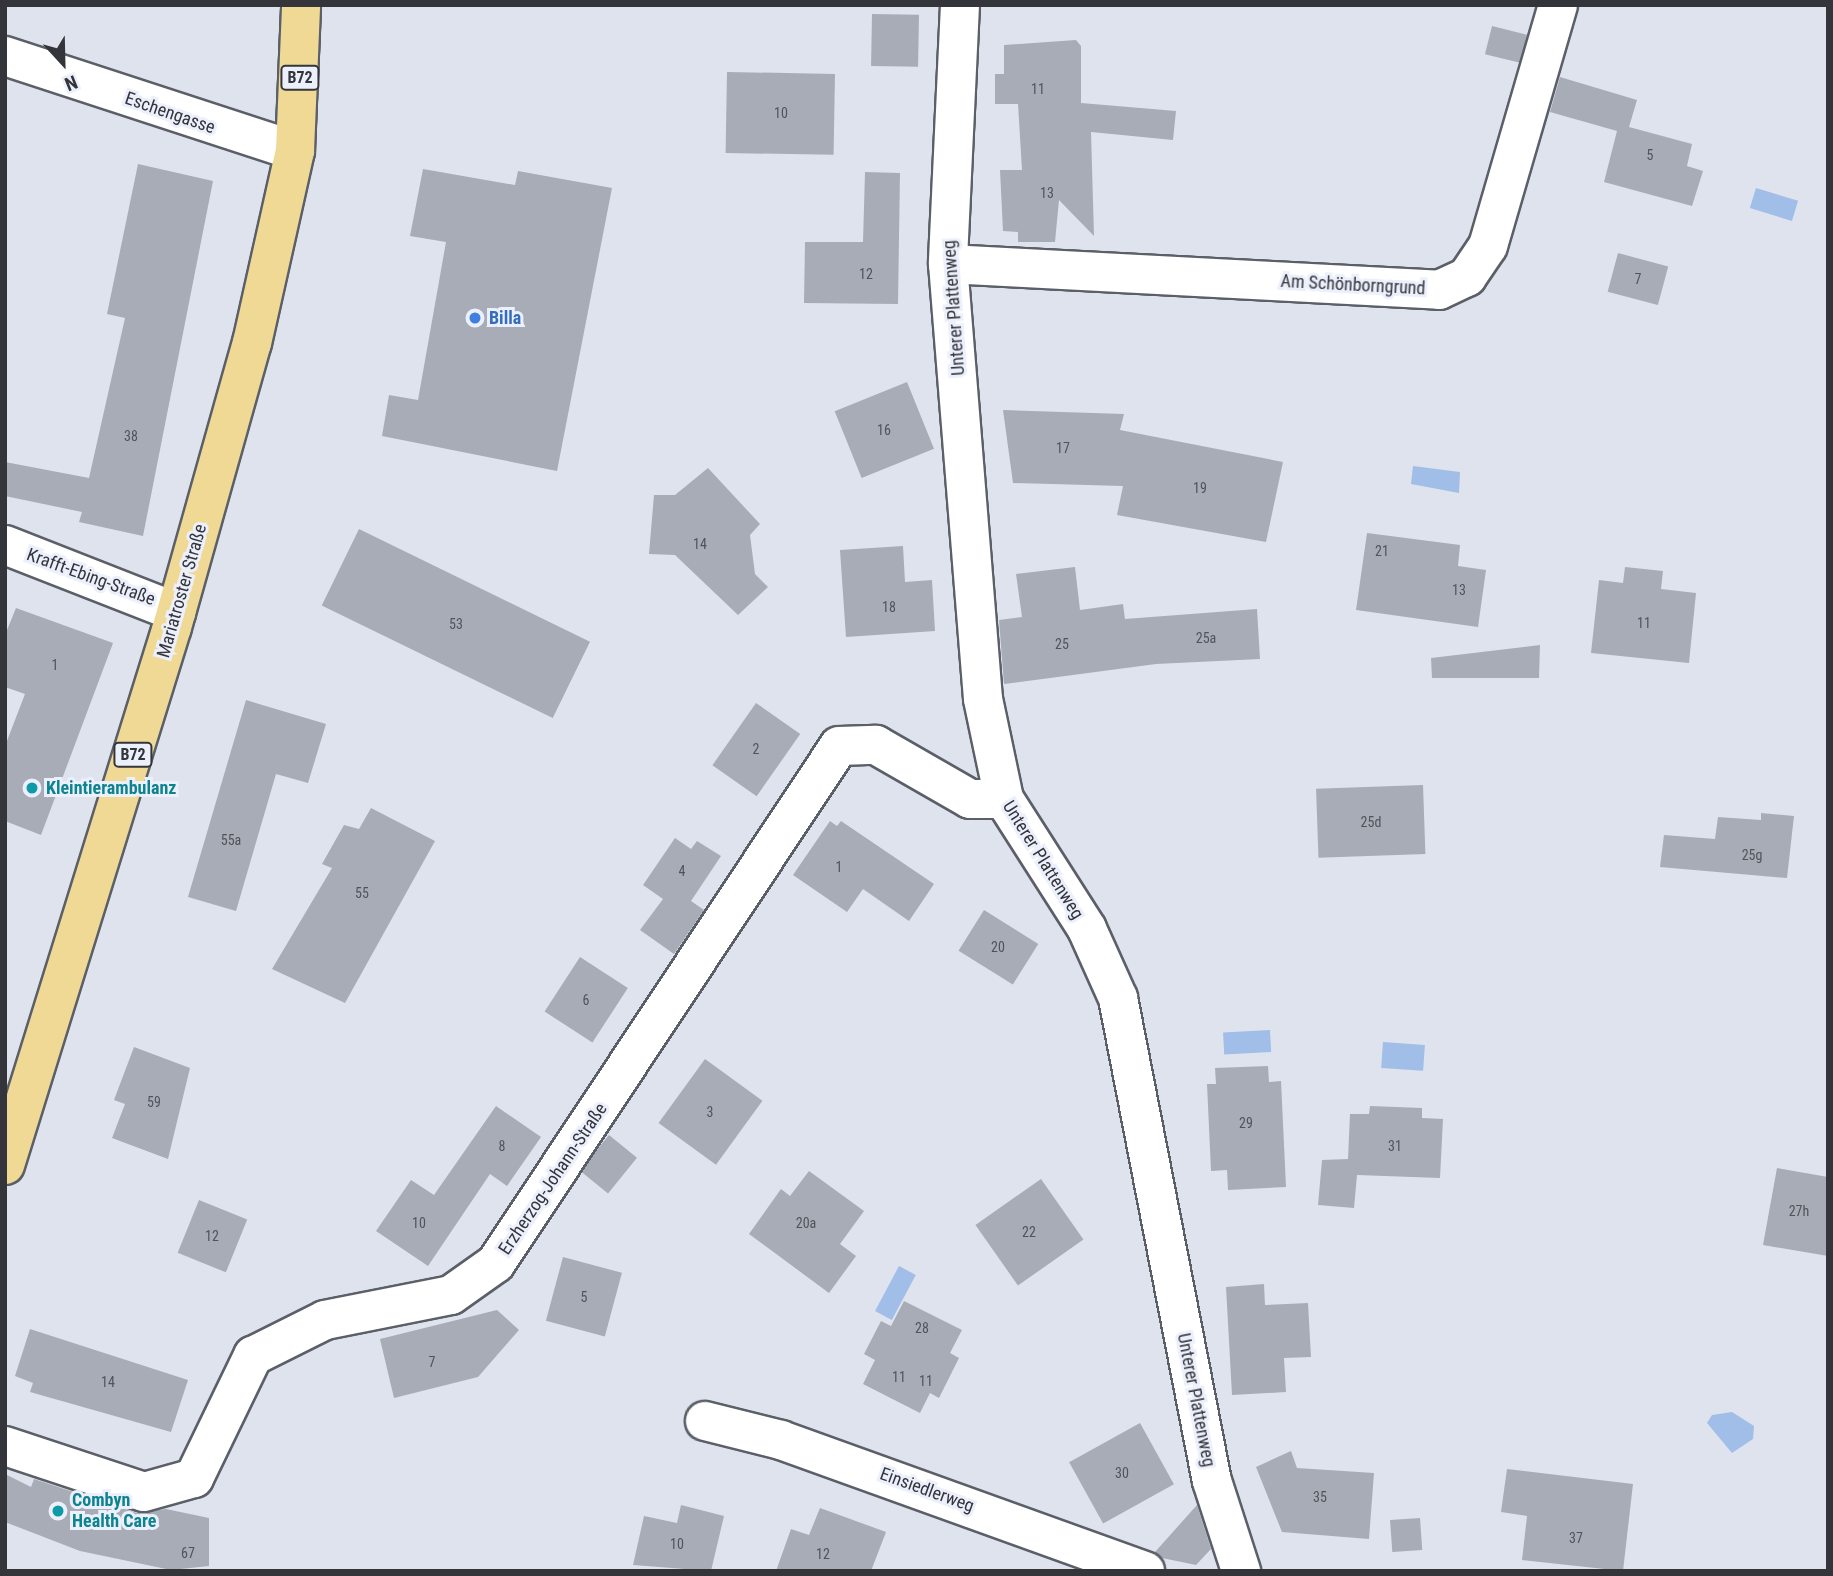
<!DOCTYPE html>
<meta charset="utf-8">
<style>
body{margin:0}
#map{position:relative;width:1833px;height:1576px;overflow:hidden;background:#dfe3ee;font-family:"Roboto Condensed",sans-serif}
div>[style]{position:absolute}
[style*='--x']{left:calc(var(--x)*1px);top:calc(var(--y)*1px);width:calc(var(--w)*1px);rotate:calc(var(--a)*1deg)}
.water>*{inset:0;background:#a0bee8;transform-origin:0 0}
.building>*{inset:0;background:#a8acb7;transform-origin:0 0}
.roads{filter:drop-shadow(2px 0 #5b5f68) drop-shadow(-2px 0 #5b5f68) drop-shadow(0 2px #5b5f68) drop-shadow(0 -2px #5b5f68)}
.minor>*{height:38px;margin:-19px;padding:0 19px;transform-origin:19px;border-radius:19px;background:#fff}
.major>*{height:38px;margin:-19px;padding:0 19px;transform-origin:19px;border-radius:19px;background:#f0d995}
.dots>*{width:19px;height:19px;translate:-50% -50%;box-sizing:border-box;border:4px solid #ecf0fc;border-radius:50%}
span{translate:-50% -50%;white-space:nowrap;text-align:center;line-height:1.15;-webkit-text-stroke:6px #ecf0fc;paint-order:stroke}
.number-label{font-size:14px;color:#515359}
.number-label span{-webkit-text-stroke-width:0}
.shield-label span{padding:2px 5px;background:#ecf0fc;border:2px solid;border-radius:5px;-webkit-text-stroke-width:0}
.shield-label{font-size:16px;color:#34353a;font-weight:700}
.street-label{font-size:18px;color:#34353a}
.shop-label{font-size:18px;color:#366cbe;font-weight:700}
.left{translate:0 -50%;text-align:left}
.culture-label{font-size:18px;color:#0d838f;font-weight:700}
.frame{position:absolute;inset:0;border:7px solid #34353a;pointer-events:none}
.north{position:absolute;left:28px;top:28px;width:70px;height:70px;-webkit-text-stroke:5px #ecf0fc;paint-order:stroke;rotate:158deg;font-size:19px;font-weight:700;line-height:28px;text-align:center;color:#34353a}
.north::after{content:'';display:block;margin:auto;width:24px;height:32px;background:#34353a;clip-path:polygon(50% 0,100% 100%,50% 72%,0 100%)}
</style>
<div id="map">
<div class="water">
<div style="left:1756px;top:188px;width:44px;height:21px;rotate:17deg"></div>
<div style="clip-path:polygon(1413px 466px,1460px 472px,1459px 493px,1411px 484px)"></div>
<div style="left:1270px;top:1030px;width:22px;height:47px;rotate:87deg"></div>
<div style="left:1383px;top:1042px;width:42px;height:26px;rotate:4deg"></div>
<div style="left:899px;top:1266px;width:19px;height:51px;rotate:28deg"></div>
<div style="clip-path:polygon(1732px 1412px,1754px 1426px,1753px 1439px,1732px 1453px,1707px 1423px,1712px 1415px)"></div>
</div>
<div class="building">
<div style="left:872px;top:14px;width:47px;height:52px;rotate:1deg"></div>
<div style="left:1492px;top:26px;width:36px;height:29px;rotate:14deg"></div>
<div style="clip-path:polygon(1076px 40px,1081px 46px,1081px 103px,1176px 111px,1173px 140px,1091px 132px,1094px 236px,1059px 200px,1055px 242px,1018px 242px,1018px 232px,1003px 231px,1000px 170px,1022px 170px,1018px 104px,995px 104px,995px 74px,1004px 74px,1004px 45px)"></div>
<div style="left:727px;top:72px;width:108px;height:81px;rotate:1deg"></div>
<div style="clip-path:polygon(1560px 77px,1637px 100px,1629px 127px,1692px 144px,1687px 166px,1703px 171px,1692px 206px,1604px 182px,1617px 131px,1550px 112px)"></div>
<div style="clip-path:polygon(138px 164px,213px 181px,143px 536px,79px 522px,82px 512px,5px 496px,5px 462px,89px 478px,125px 318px,107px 314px)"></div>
<div style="clip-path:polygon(423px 169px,515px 185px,518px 171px,612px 188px,557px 471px,382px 436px,389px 395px,418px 400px,446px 242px,410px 236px)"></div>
<div style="clip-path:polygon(865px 172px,900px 173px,898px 304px,804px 303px,805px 242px,863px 242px)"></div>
<div style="left:1618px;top:253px;width:52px;height:40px;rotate:15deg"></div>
<div style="left:907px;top:382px;width:72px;height:78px;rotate:68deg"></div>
<div style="clip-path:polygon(1003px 410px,1124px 414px,1120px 430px,1283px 462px,1266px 542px,1117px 515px,1123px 486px,1013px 483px)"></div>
<div style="clip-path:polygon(708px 468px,760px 524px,750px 535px,755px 574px,768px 587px,738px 615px,675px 555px,649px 554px,654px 495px,675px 495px)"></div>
<div style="left:359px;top:529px;width:257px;height:85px;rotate:26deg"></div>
<div style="clip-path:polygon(1367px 533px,1460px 545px,1458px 566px,1486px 570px,1478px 627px,1356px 610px)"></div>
<div style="clip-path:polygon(903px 546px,905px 582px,932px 580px,935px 631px,846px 637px,840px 550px)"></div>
<div style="clip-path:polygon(1075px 567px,1080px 610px,1123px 604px,1125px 619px,1257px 609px,1260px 659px,1156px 664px,1004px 684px,999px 620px,1022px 617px,1016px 574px)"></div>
<div style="clip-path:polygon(1625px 567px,1663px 571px,1661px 589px,1696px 593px,1689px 663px,1591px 653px,1599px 580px,1623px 583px)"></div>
<div style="clip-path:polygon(16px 608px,113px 643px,41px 835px,5px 821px,5px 746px,25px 694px,5px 687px,5px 635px)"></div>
<div style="clip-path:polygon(1540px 645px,1539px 678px,1432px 678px,1431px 658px)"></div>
<div style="clip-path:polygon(246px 700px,326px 724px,308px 783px,276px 774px,236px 911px,188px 897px)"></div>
<div style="left:756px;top:703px;width:54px;height:76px;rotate:35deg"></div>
<div style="left:1423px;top:785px;width:69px;height:107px;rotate:88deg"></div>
<div style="clip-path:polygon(371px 808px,435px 841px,345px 1003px,272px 969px,332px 868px,322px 864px,344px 825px,359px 829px)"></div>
<div style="clip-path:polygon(1761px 813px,1794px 816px,1787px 878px,1660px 867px,1664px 835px,1715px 839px,1718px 817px,1761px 820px)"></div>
<div style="clip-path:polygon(830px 821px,837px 826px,841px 821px,934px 884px,909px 921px,863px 889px,847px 912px,793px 875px)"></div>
<div style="clip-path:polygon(675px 838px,691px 849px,697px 841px,721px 856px,691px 901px,704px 910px,674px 954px,640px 930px,663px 899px,643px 885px)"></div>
<div style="left:984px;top:910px;width:64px;height:48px;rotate:32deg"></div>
<div style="left:580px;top:957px;width:57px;height:65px;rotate:33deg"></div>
<div style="clip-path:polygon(134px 1047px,190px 1068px,168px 1159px,112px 1138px,125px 1104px,114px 1100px)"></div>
<div style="left:705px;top:1059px;width:71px;height:79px;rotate:36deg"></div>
<div style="clip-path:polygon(1268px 1066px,1269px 1082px,1281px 1081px,1286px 1187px,1228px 1190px,1227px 1170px,1211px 1171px,1207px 1084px,1216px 1084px,1215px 1068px)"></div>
<div style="clip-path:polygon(496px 1106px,541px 1137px,507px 1186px,490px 1174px,428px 1266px,376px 1231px,411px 1180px,434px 1195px)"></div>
<div style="clip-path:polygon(1370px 1106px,1422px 1108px,1422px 1118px,1443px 1119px,1440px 1178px,1357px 1175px,1354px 1208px,1318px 1205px,1322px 1160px,1348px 1159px,1350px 1114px,1369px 1114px)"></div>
<div style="left:609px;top:1135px;width:36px;height:46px;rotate:39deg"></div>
<div style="clip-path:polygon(1777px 1168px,1828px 1177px,1828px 1256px,1763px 1245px)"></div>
<div style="clip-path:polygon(809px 1171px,864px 1211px,840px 1244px,856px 1256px,829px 1293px,749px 1234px,781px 1189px,790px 1196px)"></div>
<div style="left:1041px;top:1179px;width:74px;height:80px;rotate:55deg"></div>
<div style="left:199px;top:1200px;width:52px;height:57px;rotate:22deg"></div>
<div style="left:563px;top:1257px;width:61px;height:66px;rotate:15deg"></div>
<div style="clip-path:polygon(1264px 1284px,1265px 1305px,1308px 1303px,1311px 1357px,1284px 1358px,1286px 1392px,1232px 1395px,1226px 1287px)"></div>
<div style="clip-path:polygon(904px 1301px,962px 1330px,950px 1353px,959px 1358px,939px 1398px,930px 1393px,920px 1413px,863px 1384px,875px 1360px,864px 1354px,881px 1321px,891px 1326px)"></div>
<div style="clip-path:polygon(497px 1310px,519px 1330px,478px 1377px,394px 1398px,380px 1339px)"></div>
<div style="clip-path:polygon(30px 1329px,188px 1380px,171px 1432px,30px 1392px,33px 1383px,15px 1376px)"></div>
<div style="left:1140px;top:1423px;width:70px;height:81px;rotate:61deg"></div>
<div style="clip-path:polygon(1291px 1451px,1297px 1468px,1374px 1473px,1369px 1539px,1282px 1532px,1256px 1467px)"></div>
<div style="clip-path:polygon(1507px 1469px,1633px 1484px,1623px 1571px,1522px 1560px,1527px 1516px,1501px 1512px)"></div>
<div style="clip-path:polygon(5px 1474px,31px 1487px,34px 1479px,137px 1513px,166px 1509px,209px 1518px,209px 1566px,171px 1570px,80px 1551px,5px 1522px)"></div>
<div style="clip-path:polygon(681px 1505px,724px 1516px,711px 1571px,633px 1565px,644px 1516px,677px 1523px)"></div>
<div style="clip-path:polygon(1197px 1505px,1211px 1549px,1196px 1565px,1162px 1558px,1155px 1552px)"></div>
<div style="clip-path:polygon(820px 1508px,886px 1532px,871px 1571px,776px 1571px,791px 1529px,809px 1535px)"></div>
<div style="left:1420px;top:1518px;width:32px;height:30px;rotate:86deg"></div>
</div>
<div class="roads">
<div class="minor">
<div style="--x:960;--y:5;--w:259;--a:92.7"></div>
<div style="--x:948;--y:264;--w:436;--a:85.4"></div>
<div style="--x:983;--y:699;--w:102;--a:78.1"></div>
<div style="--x:1004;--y:799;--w:154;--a:57.4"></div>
<div style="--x:1087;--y:929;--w:76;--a:65.8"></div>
<div style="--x:1118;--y:998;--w:492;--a:79"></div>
<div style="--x:1212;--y:1481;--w:95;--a:72.1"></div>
<div style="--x:5;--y:56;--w:305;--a:18.1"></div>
<div style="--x:948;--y:264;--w:492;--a:3"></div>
<div style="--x:1439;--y:290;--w:31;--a:-25"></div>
<div style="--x:1467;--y:277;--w:37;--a:-56"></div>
<div style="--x:1488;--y:246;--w:251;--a:-73.8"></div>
<div style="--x:5;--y:545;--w:184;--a:21.4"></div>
<div style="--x:705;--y:1421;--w:78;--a:14"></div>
<div style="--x:781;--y:1440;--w:387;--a:19.8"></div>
<div style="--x:5;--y:1446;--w:146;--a:18.3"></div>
<div style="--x:144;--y:1492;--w:52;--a:-15.6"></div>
<div style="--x:194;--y:1478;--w:136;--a:-64.2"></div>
<div style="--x:253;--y:1356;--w:80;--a:-26.6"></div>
<div style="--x:325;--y:1320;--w:128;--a:-11.2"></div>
<div style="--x:451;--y:1295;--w:55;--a:-35.4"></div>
<div style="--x:496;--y:1263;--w:620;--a:-56.44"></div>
<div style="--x:839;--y:746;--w:37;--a:-2"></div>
<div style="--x:876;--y:745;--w:108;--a:29.9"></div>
<div style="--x:970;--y:799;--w:34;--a:0"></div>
</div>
<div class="major">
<div style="--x:5;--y:1165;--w:563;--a:-72.76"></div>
<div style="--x:172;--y:627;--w:295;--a:-74.3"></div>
<div style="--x:252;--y:343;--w:197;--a:-77.4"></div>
<div style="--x:295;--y:151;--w:146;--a:-87.6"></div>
</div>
</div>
<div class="dots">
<div style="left:475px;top:318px;background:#3f7fe0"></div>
<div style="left:32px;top:788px;background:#0f9aa8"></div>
<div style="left:58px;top:1511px;background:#0f9aa8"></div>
</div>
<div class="number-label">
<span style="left:1038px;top:89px">11</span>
<span style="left:781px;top:113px">10</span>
<span style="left:1650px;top:155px">5</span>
<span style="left:1047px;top:193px">13</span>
<span style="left:866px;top:274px">12</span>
<span style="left:1638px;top:279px">7</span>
<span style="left:884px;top:430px">16</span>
<span style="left:131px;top:436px">38</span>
<span style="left:1063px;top:448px">17</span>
<span style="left:1200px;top:488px">19</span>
<span style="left:700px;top:544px">14</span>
<span style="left:1382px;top:551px">21</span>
<span style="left:1459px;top:590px">13</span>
<span style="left:889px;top:607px">18</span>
<span style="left:1644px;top:623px">11</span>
<span style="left:456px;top:624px">53</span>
<span style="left:1206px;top:638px">25a</span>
<span style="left:1062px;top:644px">25</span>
<span style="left:55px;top:665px">1</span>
<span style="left:756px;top:749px">2</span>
<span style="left:1371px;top:822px">25d</span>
<span style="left:231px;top:840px">55a</span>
<span style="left:1752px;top:855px">25g</span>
<span style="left:839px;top:867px">1</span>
<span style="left:682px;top:871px">4</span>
<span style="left:362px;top:893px">55</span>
<span style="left:998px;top:947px">20</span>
<span style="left:586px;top:1000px">6</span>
<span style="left:154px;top:1102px">59</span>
<span style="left:710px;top:1112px">3</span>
<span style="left:1246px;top:1123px">29</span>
<span style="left:502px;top:1146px">8</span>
<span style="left:1395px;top:1146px">31</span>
<span style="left:1799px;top:1211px">27h</span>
<span style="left:419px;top:1223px">10</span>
<span style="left:806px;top:1223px">20a</span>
<span style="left:1029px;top:1232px">22</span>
<span style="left:212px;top:1236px">12</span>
<span style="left:584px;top:1297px">5</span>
<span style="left:922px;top:1328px">28</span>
<span style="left:432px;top:1362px">7</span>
<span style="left:899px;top:1377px">11</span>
<span style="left:926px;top:1381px">11</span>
<span style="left:108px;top:1382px">14</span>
<span style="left:1122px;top:1473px">30</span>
<span style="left:1320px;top:1497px">35</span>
<span style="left:1576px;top:1538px">37</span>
<span style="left:677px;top:1544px">10</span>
<span style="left:188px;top:1553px">67</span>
<span style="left:823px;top:1554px">12</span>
</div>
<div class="shield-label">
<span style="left:300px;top:78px">B72</span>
<span style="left:133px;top:755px">B72</span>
</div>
<div class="street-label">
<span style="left:170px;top:113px;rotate:19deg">Eschengasse</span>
<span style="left:1353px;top:285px;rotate:3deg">Am Schönborngrund</span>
<span style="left:954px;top:308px;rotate:-94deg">Unterer Plattenweg</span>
<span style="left:91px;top:577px;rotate:20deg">Krafft-Ebing-Straße</span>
<span style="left:182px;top:591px;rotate:-74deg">Mariatroster Straße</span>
<span style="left:1043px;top:860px;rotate:58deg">Unterer Plattenweg</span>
<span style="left:553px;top:1179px;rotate:-56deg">Erzherzog-Johann-Straße</span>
<span style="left:1196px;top:1400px;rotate:79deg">Unterer Plattenweg</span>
<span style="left:927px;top:1490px;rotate:20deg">Einsiedlerweg</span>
</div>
<div class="shop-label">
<span class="left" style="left:489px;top:318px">Billa</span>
</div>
<div class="culture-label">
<span class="left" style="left:46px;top:788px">Kleintierambulanz</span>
<span class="left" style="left:72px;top:1511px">Combyn<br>Health Care</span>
</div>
<div class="frame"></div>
<div class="north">N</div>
</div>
